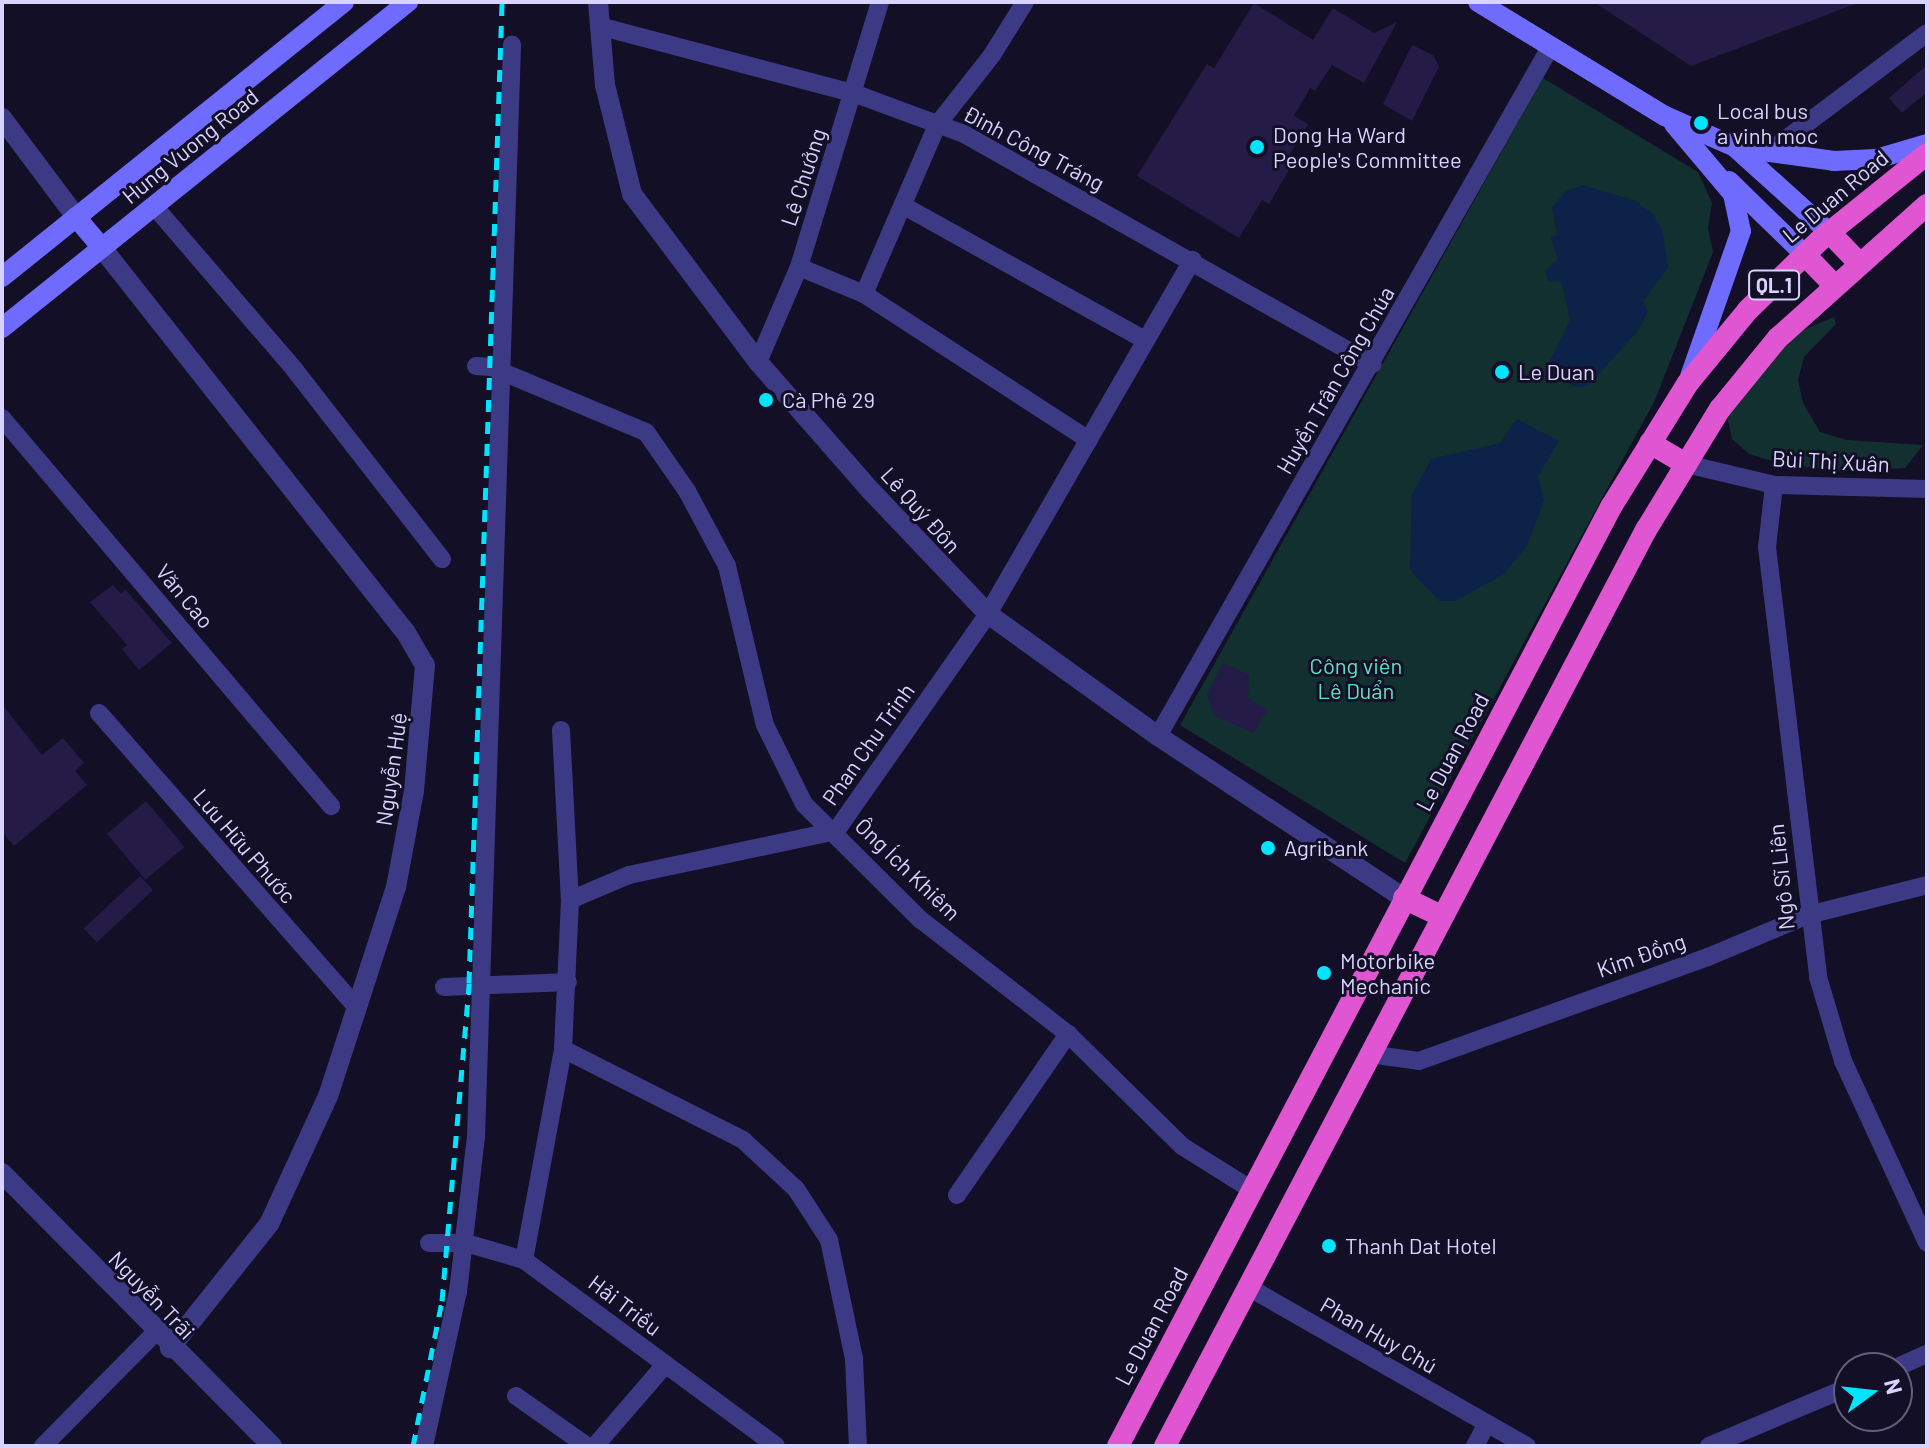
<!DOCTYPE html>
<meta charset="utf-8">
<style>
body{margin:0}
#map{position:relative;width:1929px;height:1448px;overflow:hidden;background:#130f26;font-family:Barlow,sans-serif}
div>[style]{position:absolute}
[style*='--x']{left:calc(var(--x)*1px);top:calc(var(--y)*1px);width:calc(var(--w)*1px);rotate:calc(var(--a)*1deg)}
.green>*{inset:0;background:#12302f}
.water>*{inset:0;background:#0c2248}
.building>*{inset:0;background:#241b47;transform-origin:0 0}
.minor>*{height:18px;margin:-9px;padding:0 9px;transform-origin:9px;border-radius:9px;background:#3d3a85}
.tertiary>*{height:20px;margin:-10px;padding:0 10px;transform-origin:10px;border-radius:10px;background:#3d3a85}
.secondary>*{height:20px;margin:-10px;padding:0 10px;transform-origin:10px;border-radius:10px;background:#6f6bff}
.trunk>*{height:22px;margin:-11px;padding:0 11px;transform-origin:11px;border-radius:11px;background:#e055d1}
.rail>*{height:5px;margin-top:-2.5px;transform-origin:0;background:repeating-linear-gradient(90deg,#00e5ff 0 12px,transparent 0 22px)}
.dots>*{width:22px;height:22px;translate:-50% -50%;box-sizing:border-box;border:4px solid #130f26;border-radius:50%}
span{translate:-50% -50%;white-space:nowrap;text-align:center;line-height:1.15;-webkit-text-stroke:6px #130f26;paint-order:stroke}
.shield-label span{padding:2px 6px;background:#130f26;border:2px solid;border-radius:6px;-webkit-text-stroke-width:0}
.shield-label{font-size:20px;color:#d9d4ff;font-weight:700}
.poi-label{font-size:22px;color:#d9d4ff}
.left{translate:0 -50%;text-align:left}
.street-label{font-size:22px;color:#d9d4ff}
.park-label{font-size:22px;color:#5fe0c0}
.frame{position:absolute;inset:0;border:4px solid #d9d4ff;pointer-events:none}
.north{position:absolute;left:1833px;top:1352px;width:80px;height:80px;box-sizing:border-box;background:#130f26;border:2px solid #625e7d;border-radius:50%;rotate:75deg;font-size:22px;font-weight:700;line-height:32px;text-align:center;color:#d9d4ff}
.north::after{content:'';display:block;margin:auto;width:28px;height:36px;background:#00e5ff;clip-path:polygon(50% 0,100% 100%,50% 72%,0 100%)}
</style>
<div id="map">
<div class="green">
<div style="clip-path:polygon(1543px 78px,1698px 172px,1712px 203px,1708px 228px,1713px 252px,1655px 400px,1405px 863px,1180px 725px)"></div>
<div style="clip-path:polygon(1834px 317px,1836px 324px,1804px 357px,1798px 380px,1803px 403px,1820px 432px,1847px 440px,1923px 445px,1905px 468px,1842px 471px,1782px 464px,1749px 454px,1732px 439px,1727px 416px,1733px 399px,1799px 332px)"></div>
</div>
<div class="water">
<div style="clip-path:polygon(1583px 185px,1636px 201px,1653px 214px,1662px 229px,1668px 268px,1643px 301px,1648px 312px,1637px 332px,1588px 386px,1575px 387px,1545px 371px,1570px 320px,1561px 281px,1548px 282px,1545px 271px,1558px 259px,1550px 237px,1557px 235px,1552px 207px,1566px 191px)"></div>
<div style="clip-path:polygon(1517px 419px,1559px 441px,1538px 476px,1544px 501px,1527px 546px,1503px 575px,1455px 601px,1439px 601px,1410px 570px,1412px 495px,1431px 459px,1500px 443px)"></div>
</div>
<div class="building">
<div style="clip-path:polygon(1594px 2px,1858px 2px,1858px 3px,1691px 66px)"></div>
<div style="clip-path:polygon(1254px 3px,1313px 40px,1333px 8px,1374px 33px,1397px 22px,1364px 83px,1332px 65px,1315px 91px,1310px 88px,1294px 116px,1308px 124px,1286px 161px,1292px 165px,1269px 204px,1262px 200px,1239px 238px,1137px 176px,1207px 64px,1214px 68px)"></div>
<div style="clip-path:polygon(1412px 45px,1433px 55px,1439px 67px,1412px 121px,1383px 104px)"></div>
<div style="clip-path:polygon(1927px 65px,1927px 92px,1902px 113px,1889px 98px)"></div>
<div style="clip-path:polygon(113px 585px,121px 594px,125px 589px,172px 643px,139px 670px,122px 649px,127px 645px,90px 602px)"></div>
<div style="clip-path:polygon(1223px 663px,1249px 675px,1248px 698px,1267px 710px,1254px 733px,1214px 716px,1207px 694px)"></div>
<div style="clip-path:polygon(2px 704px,42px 755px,63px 738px,84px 763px,75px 771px,87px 785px,14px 846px,2px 832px)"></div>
<div style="left:146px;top:801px;width:60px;height:51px;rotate:50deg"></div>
<div style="left:140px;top:876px;width:19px;height:77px;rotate:47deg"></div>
</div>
<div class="minor">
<div style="--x:599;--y:26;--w:266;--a:14.8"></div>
<div style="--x:856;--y:94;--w:115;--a:20.3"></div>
<div style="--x:964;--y:134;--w:469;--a:29.4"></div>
<div style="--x:1766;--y:154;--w:201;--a:-36.9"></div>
<div style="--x:154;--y:206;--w:215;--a:49.3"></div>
<div style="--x:294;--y:369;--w:241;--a:52.1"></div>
<div style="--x:904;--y:206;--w:276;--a:29.1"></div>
<div style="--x:799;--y:267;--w:70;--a:22.6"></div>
<div style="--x:864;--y:294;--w:268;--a:33"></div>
<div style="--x:864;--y:294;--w:184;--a:-66.6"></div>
<div style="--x:937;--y:125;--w:89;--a:-51.8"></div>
<div style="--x:992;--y:55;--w:62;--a:-58.1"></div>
<div style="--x:758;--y:362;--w:103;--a:-66.7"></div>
<div style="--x:799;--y:267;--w:277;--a:-73"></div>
<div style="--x:476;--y:366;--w:15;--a:4"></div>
<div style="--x:491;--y:367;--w:168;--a:22.8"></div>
<div style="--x:646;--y:432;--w:72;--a:55.2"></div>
<div style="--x:687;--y:491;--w:85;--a:61.9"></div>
<div style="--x:727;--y:566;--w:163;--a:76.6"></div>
<div style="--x:765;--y:725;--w:88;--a:63.7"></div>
<div style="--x:804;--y:804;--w:165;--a:44.8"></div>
<div style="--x:921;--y:920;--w:186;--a:37.8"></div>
<div style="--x:1068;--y:1034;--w:160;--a:44.5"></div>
<div style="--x:1182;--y:1146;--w:83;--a:32.2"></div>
<div style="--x:2;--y:418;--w:509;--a:49.7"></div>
<div style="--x:1686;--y:464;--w:90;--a:13.4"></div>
<div style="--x:1774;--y:485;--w:153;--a:1.5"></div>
<div style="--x:1774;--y:485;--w:62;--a:96.4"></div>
<div style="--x:1767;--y:547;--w:433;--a:83.2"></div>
<div style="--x:1818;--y:977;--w:88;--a:73.4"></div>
<div style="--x:1843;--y:1061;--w:200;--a:65.2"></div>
<div style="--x:99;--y:713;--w:392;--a:48.8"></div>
<div style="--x:561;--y:730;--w:170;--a:87"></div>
<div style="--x:1158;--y:736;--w:794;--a:-60.34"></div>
<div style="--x:444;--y:987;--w:124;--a:-2.3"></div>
<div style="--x:563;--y:1049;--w:202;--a:26.8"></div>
<div style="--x:743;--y:1140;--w:72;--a:42.8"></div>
<div style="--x:796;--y:1189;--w:61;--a:57.1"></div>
<div style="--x:829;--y:1240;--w:122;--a:78.1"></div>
<div style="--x:854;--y:1359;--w:87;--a:87.4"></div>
<div style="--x:1369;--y:1054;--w:50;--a:8"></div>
<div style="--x:1419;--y:1061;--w:307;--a:-19.8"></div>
<div style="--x:1708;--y:957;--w:108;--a:-22.8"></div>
<div style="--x:1808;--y:915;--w:123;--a:-14.1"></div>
<div style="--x:957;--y:1195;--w:196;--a:-55.4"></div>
<div style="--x:429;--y:1243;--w:37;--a:0"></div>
<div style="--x:466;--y:1243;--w:60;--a:16.3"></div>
<div style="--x:524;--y:1260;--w:313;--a:36.4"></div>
<div style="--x:524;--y:1260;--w:215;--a:-79.5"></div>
<div style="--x:563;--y:1049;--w:149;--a:-87.3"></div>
<div style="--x:570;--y:900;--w:64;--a:-23"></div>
<div style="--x:629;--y:875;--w:212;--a:-12"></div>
<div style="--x:836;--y:831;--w:265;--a:-55"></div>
<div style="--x:988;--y:614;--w:409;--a:-60"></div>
<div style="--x:1248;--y:1287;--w:321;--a:29.7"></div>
<div style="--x:1895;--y:1368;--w:35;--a:-24"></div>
<div style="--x:516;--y:1396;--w:87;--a:35.2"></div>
<div style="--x:43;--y:1446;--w:159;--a:-45.3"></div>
<div style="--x:424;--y:1446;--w:158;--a:-77.6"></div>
<div style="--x:458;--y:1292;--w:156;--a:-83.4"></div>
<div style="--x:476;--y:1137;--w:1093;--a:-88.11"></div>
<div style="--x:595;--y:1446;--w:107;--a:-49.2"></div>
<div style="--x:1475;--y:1446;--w:24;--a:-62"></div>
<div style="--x:1709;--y:1446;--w:152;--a:-22.9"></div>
</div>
<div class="tertiary">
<div style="--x:598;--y:2;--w:83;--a:85.2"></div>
<div style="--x:605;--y:85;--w:112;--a:76.1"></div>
<div style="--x:632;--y:194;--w:210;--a:53.1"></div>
<div style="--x:758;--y:362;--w:171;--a:48.8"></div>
<div style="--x:871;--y:491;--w:170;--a:46.4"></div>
<div style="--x:988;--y:614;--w:209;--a:35.7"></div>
<div style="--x:1158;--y:736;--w:295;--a:33.4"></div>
<div style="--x:2;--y:118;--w:124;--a:53.2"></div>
<div style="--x:102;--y:248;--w:488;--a:51.7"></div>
<div style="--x:405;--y:631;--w:39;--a:60"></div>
<div style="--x:425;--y:665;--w:126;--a:95"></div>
<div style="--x:414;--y:791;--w:98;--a:100.6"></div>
<div style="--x:396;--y:887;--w:220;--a:108"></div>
<div style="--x:328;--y:1096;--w:141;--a:114.7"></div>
<div style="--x:269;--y:1224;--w:159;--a:128.6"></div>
<div style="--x:2;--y:1173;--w:384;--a:45.3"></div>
</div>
<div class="secondary">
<div style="--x:1478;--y:2;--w:219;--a:31.4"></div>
<div style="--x:1665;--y:116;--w:77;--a:23.9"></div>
<div style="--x:1735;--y:147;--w:100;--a:8"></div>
<div style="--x:1834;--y:161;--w:42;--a:-2.7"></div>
<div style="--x:1876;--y:159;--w:53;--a:-16.4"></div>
<div style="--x:1674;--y:124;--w:92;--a:49.9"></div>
<div style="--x:1733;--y:194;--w:38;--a:78"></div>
<div style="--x:1741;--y:231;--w:155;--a:109.3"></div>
<div style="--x:1737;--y:149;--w:124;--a:42.1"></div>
<div style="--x:1729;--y:181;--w:106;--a:44.2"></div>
<div style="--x:76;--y:217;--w:40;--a:50"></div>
<div style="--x:2;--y:277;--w:439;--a:-38.8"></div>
<div style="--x:2;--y:328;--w:521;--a:-38.76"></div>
</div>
<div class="trunk">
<div style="--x:1829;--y:232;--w:42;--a:46"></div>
<div style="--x:1805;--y:255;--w:42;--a:46"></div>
<div style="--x:1650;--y:443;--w:42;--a:30.3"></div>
<div style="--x:1404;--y:898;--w:41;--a:25.9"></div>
<div style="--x:1118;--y:1446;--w:1061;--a:-62.3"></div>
<div style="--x:1611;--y:507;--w:146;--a:-58.2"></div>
<div style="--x:1688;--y:383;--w:94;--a:-50.6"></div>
<div style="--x:1748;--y:310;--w:100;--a:-44.2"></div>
<div style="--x:1820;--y:240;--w:137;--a:-38.8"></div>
<div style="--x:1165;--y:1446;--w:1035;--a:-62.3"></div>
<div style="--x:1646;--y:530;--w:142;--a:-58.6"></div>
<div style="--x:1720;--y:409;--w:92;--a:-50.8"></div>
<div style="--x:1778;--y:338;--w:200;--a:-41.8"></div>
</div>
<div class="rail">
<div style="--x:413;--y:1446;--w:148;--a:-78.7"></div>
<div style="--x:442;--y:1301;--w:319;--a:-85.1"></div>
<div style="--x:469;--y:983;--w:982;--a:-88.07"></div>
</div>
<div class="dots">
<div style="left:1701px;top:123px;background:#00e5ff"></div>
<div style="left:1257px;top:147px;background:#00e5ff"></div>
<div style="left:1502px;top:372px;background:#00e5ff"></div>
<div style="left:766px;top:400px;background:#00e5ff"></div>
<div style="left:1268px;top:848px;background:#00e5ff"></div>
<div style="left:1324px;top:973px;background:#00e5ff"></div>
<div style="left:1329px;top:1246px;background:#00e5ff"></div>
</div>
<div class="shield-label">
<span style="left:1774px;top:285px">QL.1</span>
</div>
<div class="poi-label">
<span class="left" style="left:1717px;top:123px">Local bus<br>a vinh moc</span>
<span class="left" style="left:1273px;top:147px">Dong Ha Ward<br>People's Committee</span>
<span class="left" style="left:1518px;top:372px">Le Duan</span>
<span class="left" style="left:782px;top:400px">Cà Phê 29</span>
<span class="left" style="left:1284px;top:848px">Agribank</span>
<span class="left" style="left:1340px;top:973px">Motorbike<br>Mechanic</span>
<span class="left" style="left:1345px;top:1246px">Thanh Dat Hotel</span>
</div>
<div class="street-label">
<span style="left:190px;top:146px;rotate:-39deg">Hung Vuong Road</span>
<span style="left:1034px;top:148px;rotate:28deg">Đinh Công Tráng</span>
<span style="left:803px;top:177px;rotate:-72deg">Lê Chưởng</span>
<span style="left:1835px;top:196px;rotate:-40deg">Le Duan Road</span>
<span style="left:1335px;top:380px;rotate:-60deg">Huyền Trân Công Chúa</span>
<span style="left:1831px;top:461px;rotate:3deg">Bùi Thị Xuân</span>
<span style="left:921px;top:510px;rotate:48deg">Lê Quý Đôn</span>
<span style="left:185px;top:596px;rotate:50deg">Văn Cao</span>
<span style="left:868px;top:744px;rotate:-55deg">Phan Chu Trinh</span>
<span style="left:1452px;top:752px;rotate:-62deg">Le Duan Road</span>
<span style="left:391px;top:769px;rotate:-82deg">Nguyễn Huệ</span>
<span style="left:245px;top:846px;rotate:49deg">Lưu Hữu Phước</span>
<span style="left:908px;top:869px;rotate:44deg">Ông Ích Khiêm</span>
<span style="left:1781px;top:877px;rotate:-96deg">Ngô Sĩ Liên</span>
<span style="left:1641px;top:955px;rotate:-19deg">Kim Đồng</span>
<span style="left:152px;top:1295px;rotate:46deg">Nguyễn Trãi</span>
<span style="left:625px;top:1305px;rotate:37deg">Hải Triều</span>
<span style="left:1151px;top:1326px;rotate:-62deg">Le Duan Road</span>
<span style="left:1379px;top:1335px;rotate:30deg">Phan Huy Chú</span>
</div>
<div class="park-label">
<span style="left:1356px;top:678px">Công viên<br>Lê Duẩn</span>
</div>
<div class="frame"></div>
<div class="north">N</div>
</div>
